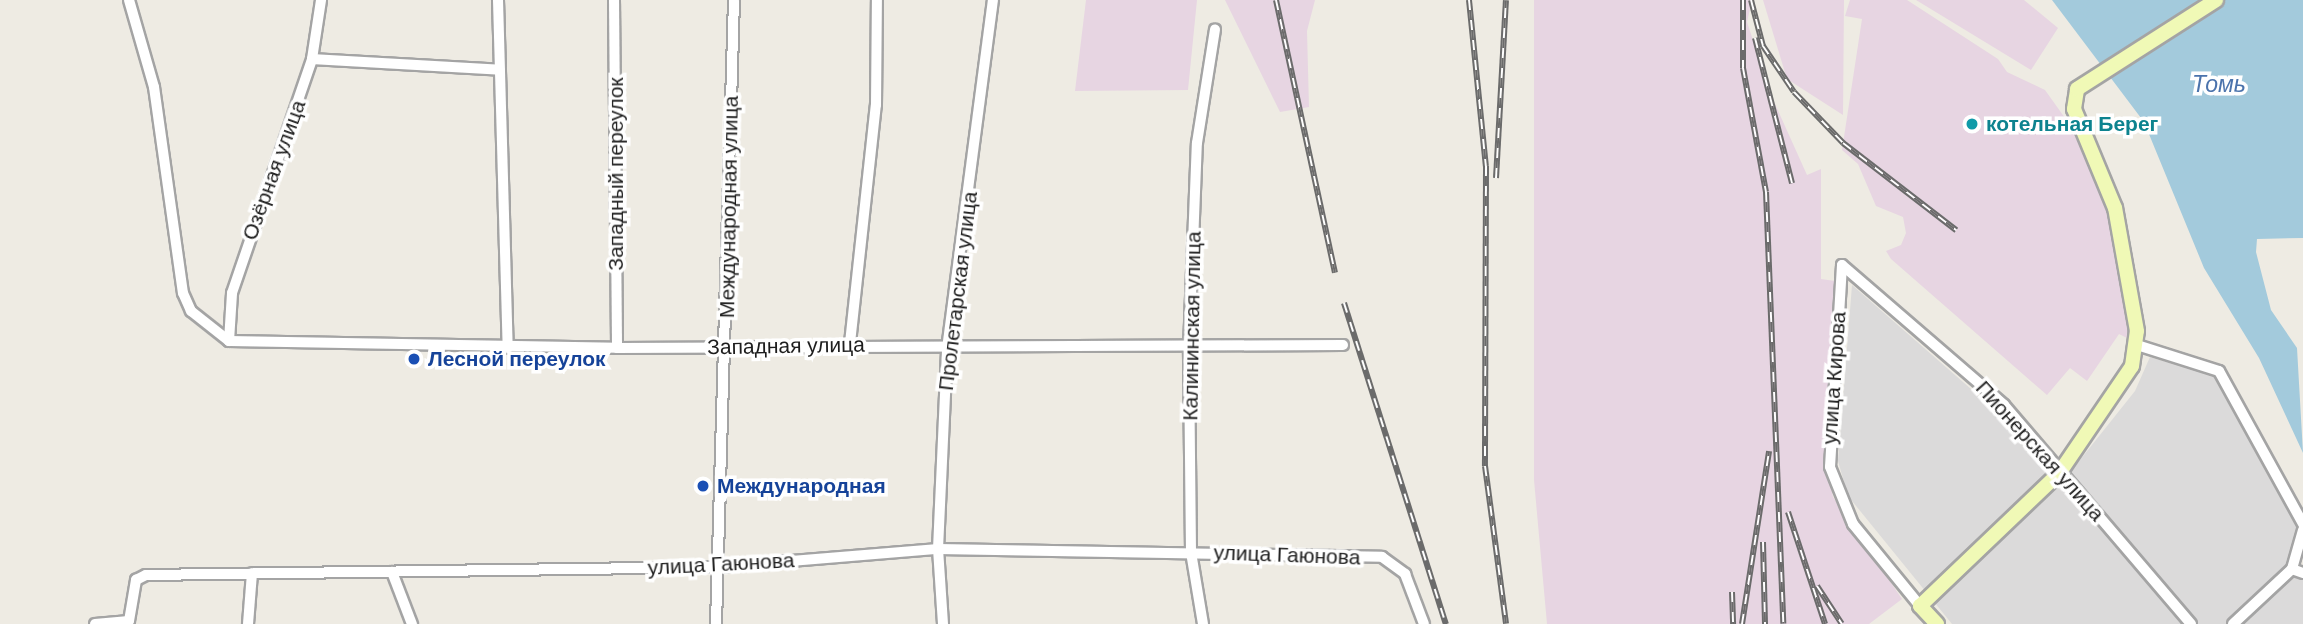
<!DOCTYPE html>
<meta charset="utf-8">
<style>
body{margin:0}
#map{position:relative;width:2303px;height:624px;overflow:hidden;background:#eeebe3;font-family:"DM Sans",sans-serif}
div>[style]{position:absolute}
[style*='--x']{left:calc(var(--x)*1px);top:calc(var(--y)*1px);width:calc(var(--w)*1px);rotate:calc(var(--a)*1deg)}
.residential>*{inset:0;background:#dbdada}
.industrial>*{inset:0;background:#e7d5e2}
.water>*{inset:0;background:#a3cadc}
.roads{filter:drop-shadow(2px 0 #a4a4a4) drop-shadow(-2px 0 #a4a4a4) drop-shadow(0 2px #a4a4a4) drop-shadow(0 -2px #a4a4a4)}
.minor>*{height:10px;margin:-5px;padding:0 5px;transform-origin:5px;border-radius:5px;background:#fff}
.secondary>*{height:14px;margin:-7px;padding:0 7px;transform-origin:7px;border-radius:7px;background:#f0f9b6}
.rail>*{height:6px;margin-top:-3px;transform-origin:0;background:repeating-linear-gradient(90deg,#fff 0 10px,#6b6b6b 0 20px);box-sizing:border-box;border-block:2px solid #6b6b6b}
.dots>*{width:19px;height:19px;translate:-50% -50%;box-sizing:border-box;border:4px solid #fff;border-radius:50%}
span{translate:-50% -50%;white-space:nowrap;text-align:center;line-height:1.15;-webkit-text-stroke:7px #fff;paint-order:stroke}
.culture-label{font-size:21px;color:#0d838f;font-weight:700}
.left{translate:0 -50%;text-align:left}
.street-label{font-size:21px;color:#1d1d1d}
.transit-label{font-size:21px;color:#164399;font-weight:700}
.water-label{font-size:23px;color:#4b73ac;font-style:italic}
</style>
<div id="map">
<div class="residential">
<div style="clip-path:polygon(1852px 285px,2003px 417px,2060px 485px,2135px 391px,2150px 357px,2214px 376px,2298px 527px,2284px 569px,2303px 577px,2303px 624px,1952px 624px,1848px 496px,1838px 461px)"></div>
</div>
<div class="industrial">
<div style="clip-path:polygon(1086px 0,1197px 0,1188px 90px,1075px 91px)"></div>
<div style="clip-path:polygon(1225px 0,1315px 0,1307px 31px,1309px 107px,1280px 112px)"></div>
<div style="clip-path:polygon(1534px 0,1752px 0,1747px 22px,1771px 95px,1807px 175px,1821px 169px,1821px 279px,1835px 281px,1824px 447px,1833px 497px,1902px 599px,1869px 624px,1547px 624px,1534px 480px)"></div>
<div style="clip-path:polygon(1763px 0,1844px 0,1843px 115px,1787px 79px)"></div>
<div style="clip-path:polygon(1850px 0,1907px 0,1998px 59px,2007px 72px,2045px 90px,2070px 125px,2102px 185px,2129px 309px,2131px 340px,2119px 334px,2087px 381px,2070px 368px,2047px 395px,1891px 259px,1886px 251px,1901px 245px,1906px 233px,1903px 217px,1876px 206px,1858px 164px,1842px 150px,1862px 19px,1845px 16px)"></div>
<div style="clip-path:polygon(1916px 0,2024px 0,2058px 28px,2031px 70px)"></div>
</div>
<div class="water">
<div style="clip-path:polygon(2052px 0,2303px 0,2303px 238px,2257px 239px,2256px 252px,2271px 310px,2297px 348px,2303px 453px,2259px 358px,2204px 268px,2144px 122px)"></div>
</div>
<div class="roads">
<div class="minor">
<div style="--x:129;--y:0;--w:91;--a:74"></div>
<div style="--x:154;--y:87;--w:208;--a:82"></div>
<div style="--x:183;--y:293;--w:20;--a:66"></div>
<div style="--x:191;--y:311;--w:48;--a:38.3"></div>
<div style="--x:229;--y:341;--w:388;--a:1"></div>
<div style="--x:617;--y:348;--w:726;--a:-0.24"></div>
<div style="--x:498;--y:0;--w:348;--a:88.4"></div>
<div style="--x:614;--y:0;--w:348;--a:89.5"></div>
<div style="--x:312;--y:59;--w:188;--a:3.3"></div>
<div style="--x:1842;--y:265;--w:214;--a:40.8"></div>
<div style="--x:2004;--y:405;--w:288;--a:49.5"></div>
<div style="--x:1842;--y:265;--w:202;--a:93.4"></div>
<div style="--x:1830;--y:467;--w:61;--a:68"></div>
<div style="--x:1853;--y:524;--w:106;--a:50.7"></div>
<div style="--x:229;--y:341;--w:48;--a:-86.4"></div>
<div style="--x:232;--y:293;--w:247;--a:-71.1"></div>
<div style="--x:312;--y:59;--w:60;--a:-81.3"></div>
<div style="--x:850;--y:343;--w:239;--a:-83.8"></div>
<div style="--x:876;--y:105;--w:105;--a:-89.5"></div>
<div style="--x:2137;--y:345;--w:86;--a:17.6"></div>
<div style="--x:2219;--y:371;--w:175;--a:61.2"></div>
<div style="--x:2303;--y:530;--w:41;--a:105.8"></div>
<div style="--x:2292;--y:569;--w:12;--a:20"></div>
<div style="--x:392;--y:572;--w:56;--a:69"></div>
<div style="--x:95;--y:624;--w:34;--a:-5"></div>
<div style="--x:129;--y:621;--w:42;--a:-80.3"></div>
<div style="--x:136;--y:580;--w:11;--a:-27"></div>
<div style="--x:146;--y:575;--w:572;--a:-0.8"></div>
<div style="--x:718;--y:567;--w:221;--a:-4.7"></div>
<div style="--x:938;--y:549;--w:444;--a:1"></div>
<div style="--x:1382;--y:557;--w:29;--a:36"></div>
<div style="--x:1405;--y:574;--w:53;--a:69.2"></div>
<div style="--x:248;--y:624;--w:51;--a:-85.5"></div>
<div style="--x:716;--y:624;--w:624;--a:-88.35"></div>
<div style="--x:943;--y:624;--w:75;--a:-93.8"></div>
<div style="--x:938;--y:549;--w:200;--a:-87.4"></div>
<div style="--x:947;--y:349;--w:352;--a:-82.5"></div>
<div style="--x:1203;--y:624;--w:73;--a:-99.5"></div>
<div style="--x:1191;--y:552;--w:204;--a:-90.6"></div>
<div style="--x:1189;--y:348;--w:205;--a:-87.8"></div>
<div style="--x:1197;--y:143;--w:115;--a:-81"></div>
<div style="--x:2233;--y:624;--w:81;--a:-43"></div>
</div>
<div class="secondary">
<div style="--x:1937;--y:624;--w:25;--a:-133"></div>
<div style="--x:1920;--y:606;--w:194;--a:-43.7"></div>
<div style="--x:2060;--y:472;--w:128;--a:-55.8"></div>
<div style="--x:2132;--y:366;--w:35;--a:-82"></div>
<div style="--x:2137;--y:331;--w:125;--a:-100.1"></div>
<div style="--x:2115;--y:208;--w:107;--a:-112.5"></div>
<div style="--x:2074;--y:109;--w:20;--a:-81"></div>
<div style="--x:2077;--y:89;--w:165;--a:-32.6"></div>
</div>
</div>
<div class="rail">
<div style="--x:1276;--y:0;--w:279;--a:77.8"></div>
<div style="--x:1469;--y:0;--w:167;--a:84.2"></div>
<div style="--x:1486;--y:166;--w:300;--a:90.2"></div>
<div style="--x:1485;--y:466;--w:159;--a:82.4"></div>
<div style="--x:1743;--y:0;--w:68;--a:90"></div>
<div style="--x:1743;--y:68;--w:126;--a:79.5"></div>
<div style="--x:1766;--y:192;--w:432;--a:87.7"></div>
<div style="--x:1751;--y:0;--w:48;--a:75.4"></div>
<div style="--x:1763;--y:46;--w:55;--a:56"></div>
<div style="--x:1794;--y:92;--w:71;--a:46.1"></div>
<div style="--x:1843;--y:143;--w:143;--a:37.6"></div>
<div style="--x:1755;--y:38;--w:150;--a:75.7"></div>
<div style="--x:1496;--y:178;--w:178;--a:-86.8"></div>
<div style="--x:1344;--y:303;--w:337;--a:72.4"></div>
<div style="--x:1788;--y:512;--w:118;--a:71.7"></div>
<div style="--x:1763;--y:542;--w:82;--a:88.6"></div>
<div style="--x:1817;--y:586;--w:45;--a:56.7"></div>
<div style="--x:1732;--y:592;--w:32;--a:88"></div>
<div style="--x:1742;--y:624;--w:175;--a:-81.1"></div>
</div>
<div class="dots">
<div style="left:1972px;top:124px;background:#0f9aa8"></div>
<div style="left:414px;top:359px;background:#1a4fb4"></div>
<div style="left:703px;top:486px;background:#1a4fb4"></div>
</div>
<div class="culture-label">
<span class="left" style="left:1986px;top:124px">котельная Берег</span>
</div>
<div class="street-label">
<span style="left:274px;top:170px;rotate:-70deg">Озёрная улица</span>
<span style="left:616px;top:174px;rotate:-90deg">Западный переулок</span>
<span style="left:729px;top:207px;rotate:-89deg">Международная улица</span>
<span style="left:958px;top:291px;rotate:-83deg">Пролетарская улица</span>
<span style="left:1192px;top:326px;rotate:-89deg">Калининская улица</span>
<span style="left:786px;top:346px;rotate:-1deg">Западная улица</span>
<span style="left:1834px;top:378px;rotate:-86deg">улица Кирова</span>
<span style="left:2040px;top:451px;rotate:48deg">Пионерская улица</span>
<span style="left:1287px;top:555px;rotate:2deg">улица Гаюнова</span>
<span style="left:721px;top:564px;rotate:-3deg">улица Гаюнова</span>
</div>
<div class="transit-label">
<span class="left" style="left:428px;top:359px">Лесной переулок</span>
<span class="left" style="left:717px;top:486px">Международная</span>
</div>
<div class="water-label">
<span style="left:2219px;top:84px">Томь</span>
</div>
</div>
